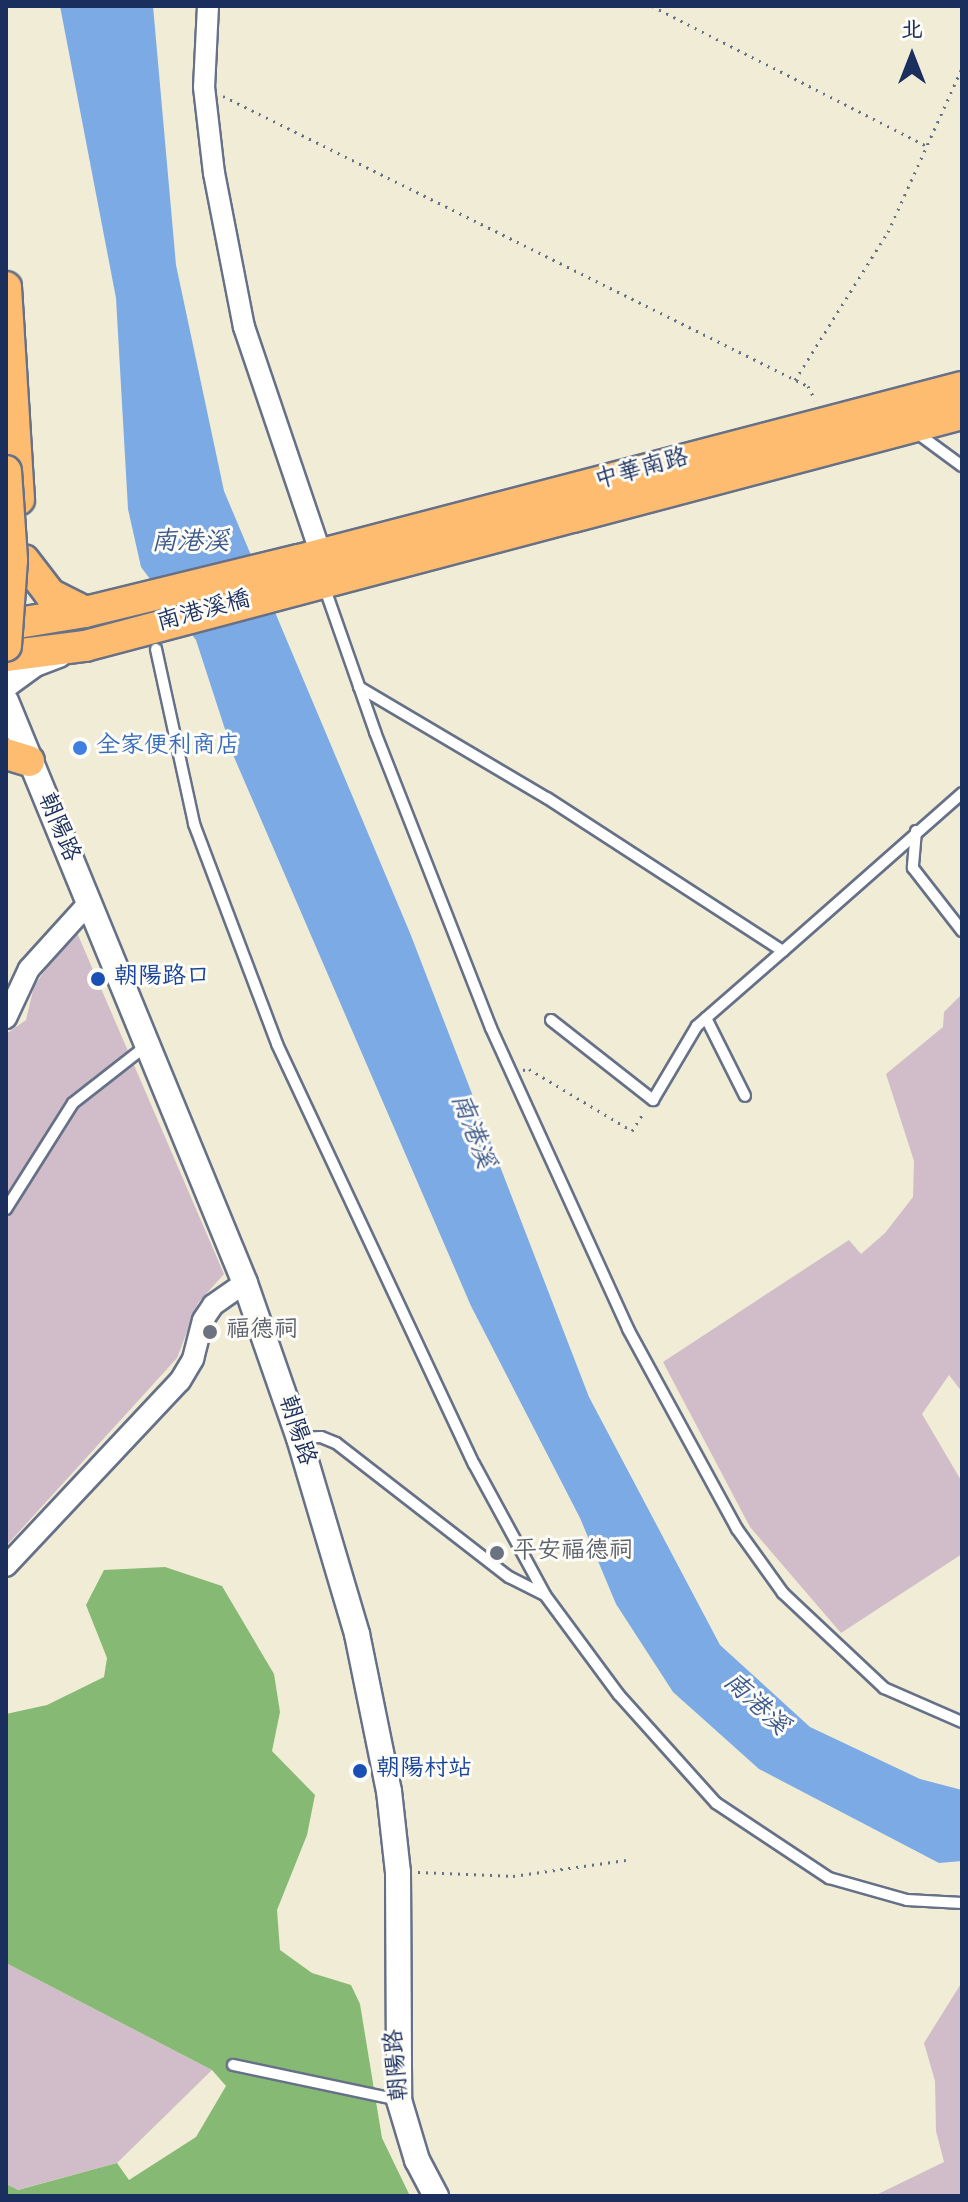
<!DOCTYPE html>
<meta charset="utf-8">
<style>
body{margin:0}
#map{position:relative;width:968px;height:2202px;overflow:hidden;background:#f0ecd6;font-family:"Gochi Hand","LXGW WenKai TC",sans-serif}
div>[style]{position:absolute}
[style*='--x']{left:calc(var(--x)*1px);top:calc(var(--y)*1px);width:calc(var(--w)*1px);rotate:calc(var(--a)*1deg)}
.industrial>*{inset:0;background:#d1bdc9}
.forest>*{inset:0;background:#86ba74}
.water>*{inset:0;background:#7baae5}
.path>*{height:3px;margin-top:-1.5px;transform-origin:0;background:repeating-linear-gradient(90deg,#667188 0 2px,transparent 0 8px)}
.roads{filter:drop-shadow(2px 0 #667188) drop-shadow(-2px 0 #667188) drop-shadow(0 2px #667188) drop-shadow(0 -2px #667188)}
.service>*{height:10px;margin:-5px;padding:0 5px;transform-origin:5px;border-radius:5px;background:#fff}
.minor>*{height:20px;margin:-10px;padding:0 10px;transform-origin:10px;border-radius:10px;background:#fff}
.tertiary>*{height:24px;margin:-12px;padding:0 12px;transform-origin:12px;border-radius:12px;background:#fff}
.primary>*{height:30px;margin:-15px;padding:0 15px;transform-origin:15px;border-radius:15px;background:#febc70}
.bridges{filter:drop-shadow(2px 0 #667188) drop-shadow(-2px 0 #667188) drop-shadow(0 2px #667188) drop-shadow(0 -2px #667188)}
.primary-bridge>*{height:30px;margin:-15px;padding:0 15px;transform-origin:15px;border-radius:15px;background:#febc70}
.dots>*{width:22px;height:22px;translate:-50% -50%;box-sizing:border-box;border:4px solid #fdfcf7;border-radius:50%}
span{translate:-50% -50%;white-space:nowrap;text-align:center;line-height:1.15;-webkit-text-stroke:6px #fdfcf7;paint-order:stroke}
.street-label{font-size:24px;color:#1b2f5e}
.shop-label{font-size:24px;color:#366cbe}
.left{translate:0 -50%;text-align:left}
.transit-label{font-size:24px;color:#164399}
.worship-label{font-size:24px;color:#5b616d}
.water-label{font-size:26px;color:#3d5a8d;font-style:italic}
.frame{position:absolute;inset:0;border:8px solid #1b2f5e;pointer-events:none}
.north{position:absolute;left:872px;top:16px;width:80px;height:80px;-webkit-text-stroke:6px #fdfcf7;paint-order:stroke;rotate:0deg;font-size:22px;font-weight:700;line-height:32px;text-align:center;color:#1b2f5e}
.north::after{content:'';display:block;margin:auto;width:28px;height:36px;background:#1b2f5e;clip-path:polygon(50% 0,100% 100%,50% 72%,0 100%)}
</style>
<div id="map">
<div class="industrial">
<div style="clip-path:polygon(75px 928px,224px 1274px,198px 1303px,177px 1358px,6px 1546px,6px 1034px,26px 1020px,34px 986px)"></div>
<div style="clip-path:polygon(962px 994px,962px 1392px,949px 1375px,922px 1414px,962px 1482px,962px 1554px,841px 1633px,750px 1527px,663px 1362px,849px 1240px,861px 1254px,885px 1233px,913px 1197px,914px 1161px,886px 1074px,943px 1027px,944px 1012px)"></div>
<div style="clip-path:polygon(6px 1963px,212px 2070px,117px 2163px,17px 2190px,6px 2184px)"></div>
<div style="clip-path:polygon(962px 1982px,962px 2196px,874px 2196px,944px 2162px,936px 2131px,935px 2081px,924px 2043px)"></div>
</div>
<div class="forest">
<div style="clip-path:polygon(165px 1567px,222px 1586px,274px 1674px,280px 1712px,272px 1751px,315px 1795px,307px 1835px,277px 1910px,280px 1950px,312px 1973px,351px 1985px,360px 2004px,382px 2138px,410px 2196px,6px 2196px,6px 2184px,18px 2190px,117px 2163px,129px 2180px,196px 2137px,226px 2086px,212px 2070px,6px 1963px,6px 1714px,47px 1705px,104px 1677px,107px 1658px,86px 1605px,104px 1570px)"></div>
</div>
<div class="water">
<div style="clip-path:polygon(60px 6px,153px 6px,176px 265px,224px 491px,410px 933px,589px 1397px,720px 1645px,810px 1727px,920px 1779px,962px 1790px,962px 1861px,939px 1863px,759px 1769px,673px 1692px,616px 1604px,580px 1518px,471px 1306px,234px 757px,196px 640px,141px 567px,128px 509px,116px 298px)"></div>
</div>
<div class="path">
<div style="--x:652;--y:6;--w:309;--a:27"></div>
<div style="--x:223;--y:96;--w:653;--a:26.37"></div>
<div style="--x:808;--y:386;--w:16;--a:63"></div>
<div style="--x:795;--y:380;--w:175;--a:-57.9"></div>
<div style="--x:888;--y:232;--w:180;--a:-65.7"></div>
<div style="--x:523;--y:1070;--w:6;--a:-9"></div>
<div style="--x:529;--y:1069;--w:120;--a:31"></div>
<div style="--x:632;--y:1131;--w:22;--a:-58"></div>
<div style="--x:418;--y:1872;--w:95;--a:2.4"></div>
<div style="--x:513;--y:1876;--w:114;--a:-8.1"></div>
</div>
<div class="roads">
<div class="service">
<div style="--x:917;--y:433;--w:56;--a:36.3"></div>
<div style="--x:324;--y:586;--w:155;--a:70.7"></div>
<div style="--x:375;--y:732;--w:318;--a:68.6"></div>
<div style="--x:491;--y:1028;--w:331;--a:65.5"></div>
<div style="--x:628;--y:1329;--w:228;--a:61.4"></div>
<div style="--x:737;--y:1529;--w:79;--a:54.3"></div>
<div style="--x:783;--y:1593;--w:139;--a:43.2"></div>
<div style="--x:884;--y:1688;--w:85;--a:23.6"></div>
<div style="--x:156;--y:649;--w:179;--a:77.7"></div>
<div style="--x:194;--y:824;--w:235;--a:69.3"></div>
<div style="--x:277;--y:1044;--w:464;--a:64.9"></div>
<div style="--x:474;--y:1464;--w:149;--a:61.5"></div>
<div style="--x:545;--y:1595;--w:124;--a:53.5"></div>
<div style="--x:619;--y:1695;--w:145;--a:48.1"></div>
<div style="--x:716;--y:1803;--w:136;--a:33.6"></div>
<div style="--x:829;--y:1878;--w:81;--a:15.8"></div>
<div style="--x:907;--y:1900;--w:55;--a:3.1"></div>
<div style="--x:359;--y:687;--w:218;--a:30.6"></div>
<div style="--x:547;--y:798;--w:281;--a:33"></div>
<div style="--x:783;--y:951;--w:239;--a:-41.4"></div>
<div style="--x:916;--y:831;--w:37;--a:95"></div>
<div style="--x:913;--y:868;--w:80;--a:52.1"></div>
<div style="--x:706;--y:1018;--w:87;--a:63.4"></div>
<div style="--x:551;--y:1020;--w:130;--a:38.1"></div>
<div style="--x:653;--y:1100;--w:86;--a:-59.3"></div>
<div style="--x:697;--y:1026;--w:114;--a:-41.1"></div>
<div style="--x:6;--y:1209;--w:125;--a:-57.7"></div>
<div style="--x:73;--y:1103;--w:93;--a:-38"></div>
<div style="--x:301;--y:1438;--w:20;--a:-3"></div>
<div style="--x:321;--y:1437;--w:16;--a:22"></div>
<div style="--x:336;--y:1443;--w:219;--a:37.8"></div>
<div style="--x:509;--y:1577;--w:40;--a:26.6"></div>
<div style="--x:233;--y:2065;--w:170;--a:11.9"></div>
</div>
<div class="minor">
<div style="--x:208;--y:6;--w:81;--a:92.8"></div>
<div style="--x:204;--y:87;--w:87;--a:83.4"></div>
<div style="--x:214;--y:173;--w:157;--a:79"></div>
<div style="--x:244;--y:327;--w:240;--a:71.3"></div>
<div style="--x:6;--y:1018;--w:54;--a:-64.9"></div>
<div style="--x:29;--y:969;--w:88;--a:-47.8"></div>
<div style="--x:6;--y:1566;--w:254;--a:-46.8"></div>
<div style="--x:180;--y:1381;--w:26;--a:-59"></div>
<div style="--x:193;--y:1359;--w:40;--a:-75.6"></div>
<div style="--x:203;--y:1320;--w:18;--a:-56"></div>
<div style="--x:213;--y:1305;--w:39;--a:-35"></div>
</div>
<div class="tertiary">
<div style="--x:6;--y:685;--w:36;--a:-36"></div>
<div style="--x:35;--y:664;--w:26;--a:-21"></div>
<div style="--x:6;--y:701;--w:629;--a:67.67"></div>
<div style="--x:245;--y:1283;--w:164;--a:70.8"></div>
<div style="--x:299;--y:1438;--w:204;--a:73.5"></div>
<div style="--x:357;--y:1634;--w:160;--a:78.5"></div>
<div style="--x:389;--y:1791;--w:81;--a:83.7"></div>
<div style="--x:398;--y:1872;--w:228;--a:89.7"></div>
<div style="--x:399;--y:2100;--w:63;--a:73.3"></div>
<div style="--x:417;--y:2160;--w:41;--a:62.2"></div>
</div>
<div class="primary">
<div style="--x:6;--y:287;--w:213;--a:86.5"></div>
<div style="--x:24;--y:560;--w:43;--a:52.6"></div>
<div style="--x:50;--y:594;--w:39;--a:27"></div>
<div style="--x:6;--y:625;--w:80;--a:-9.3"></div>
<div style="--x:85;--y:612;--w:220;--a:-13.7"></div>
<div style="--x:299;--y:560;--w:685;--a:-14.62"></div>
<div style="--x:6;--y:656;--w:80;--a:-7.2"></div>
<div style="--x:85;--y:646;--w:907;--a:-14.82"></div>
<div style="--x:6;--y:754;--w:24;--a:17"></div>
</div>
</div>
<div class="bridges">
<div class="primary-bridge">
<div style="--x:6;--y:471;--w:89;--a:86.1"></div>
<div style="--x:12;--y:560;--w:86;--a:94"></div>
</div>
</div>
<div class="dots">
<div style="left:80px;top:748px;background:#3f7fe0"></div>
<div style="left:98px;top:979px;background:#1a4fb4"></div>
<div style="left:210px;top:1332px;background:#6b7280"></div>
<div style="left:497px;top:1553px;background:#6b7280"></div>
<div style="left:360px;top:1771px;background:#1a4fb4"></div>
</div>
<div class="street-label">
<span style="left:642px;top:471px;rotate:-15deg">中華南路</span>
<span style="left:204px;top:613px;rotate:-15deg">南港溪橋</span>
<span style="left:57px;top:828px;rotate:67deg">朝陽路</span>
<span style="left:295px;top:1431px;rotate:72deg">朝陽路</span>
<span style="left:399px;top:2065px;rotate:-95deg">朝陽路</span>
</div>
<div class="shop-label">
<span class="left" style="left:96px;top:748px">全家便利商店</span>
</div>
<div class="transit-label">
<span class="left" style="left:114px;top:979px">朝陽路口</span>
<span class="left" style="left:376px;top:1771px">朝陽村站</span>
</div>
<div class="worship-label">
<span class="left" style="left:226px;top:1332px">福德祠</span>
<span class="left" style="left:513px;top:1553px">平安福德祠</span>
</div>
<div class="water-label">
<span style="left:190px;top:545px">南港溪</span>
<span style="left:470px;top:1132px;rotate:69deg">南港溪</span>
<span style="left:754px;top:1706px;rotate:43deg">南港溪</span>
</div>
<div class="frame"></div>
<div class="north">北</div>
</div>
